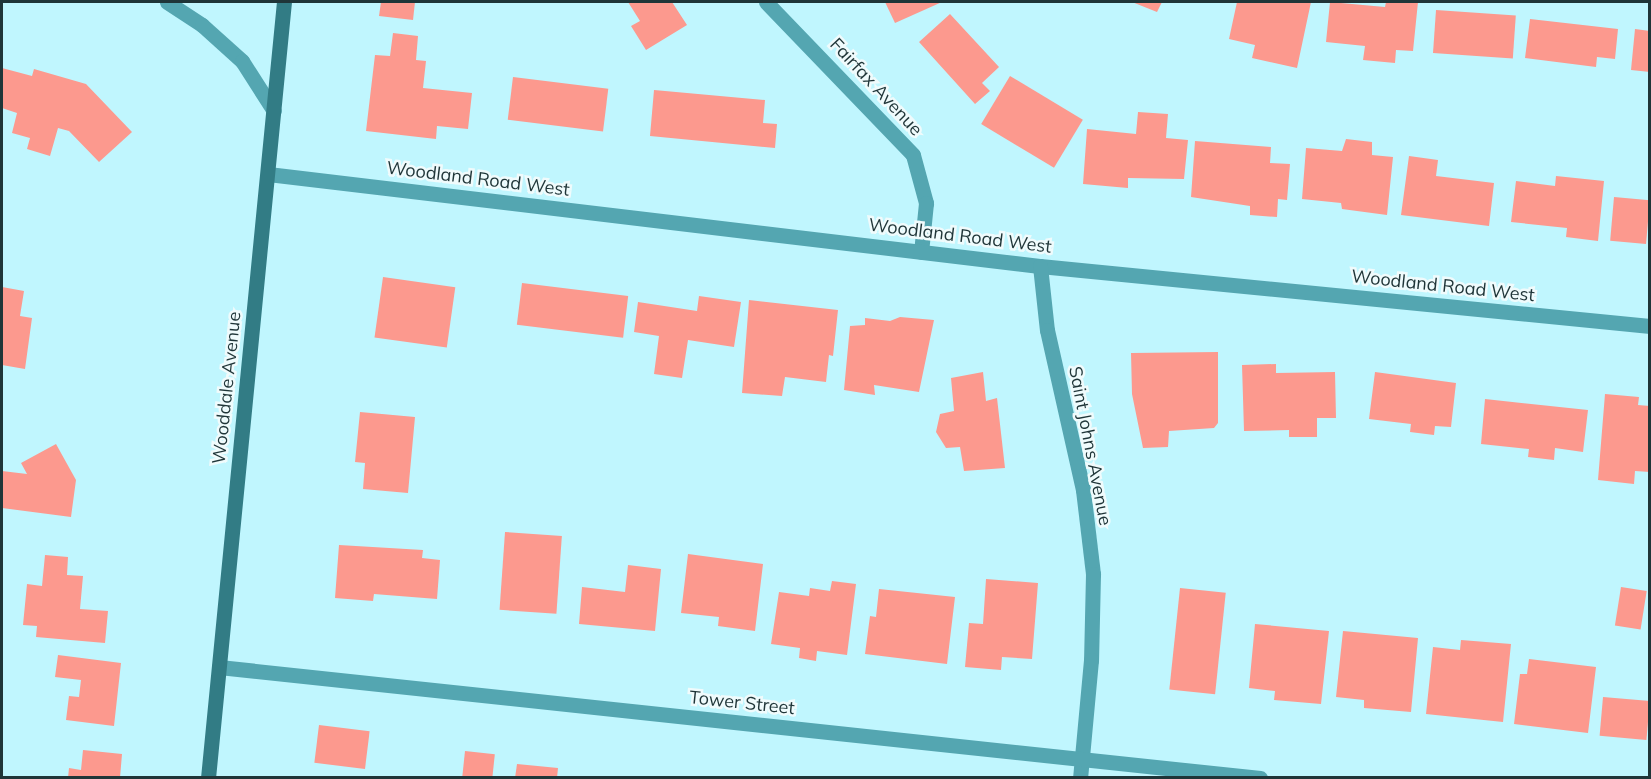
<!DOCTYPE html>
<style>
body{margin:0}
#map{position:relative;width:1651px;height:779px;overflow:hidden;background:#c0f6fe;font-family:Mulish,sans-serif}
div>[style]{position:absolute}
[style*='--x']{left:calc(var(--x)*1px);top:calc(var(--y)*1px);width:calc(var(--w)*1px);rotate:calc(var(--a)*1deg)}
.building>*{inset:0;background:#fc998e;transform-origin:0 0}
.street>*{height:15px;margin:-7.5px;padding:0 7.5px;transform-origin:7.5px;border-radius:7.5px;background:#54a6b1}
.secondary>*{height:15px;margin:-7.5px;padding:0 7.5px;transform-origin:7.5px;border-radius:7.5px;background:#327c85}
span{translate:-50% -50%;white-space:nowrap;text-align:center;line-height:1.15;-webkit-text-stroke:5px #f0fbfc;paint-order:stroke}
.street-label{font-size:18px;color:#1f3538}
.frame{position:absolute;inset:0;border:3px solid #1f3538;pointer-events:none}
</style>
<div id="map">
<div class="building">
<div style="clip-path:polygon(381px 2px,415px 2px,413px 20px,379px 16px)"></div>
<div style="clip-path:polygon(628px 2px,672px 2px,687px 25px,646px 50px,631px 26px,640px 21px)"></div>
<div style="clip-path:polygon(885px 2px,942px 2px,895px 23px)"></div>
<div style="clip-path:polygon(1132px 2px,1162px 2px,1157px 12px)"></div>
<div style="clip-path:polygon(1237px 2px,1311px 2px,1297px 68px,1252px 58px,1255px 45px,1229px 39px)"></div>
<div style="clip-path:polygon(1330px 2px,1385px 7px,1386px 2px,1418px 2px,1413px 51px,1396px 50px,1395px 63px,1363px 60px,1365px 46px,1326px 42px)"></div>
<div style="left:1436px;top:10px;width:80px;height:43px;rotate:4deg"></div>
<div style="clip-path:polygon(950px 14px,999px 67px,982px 83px,990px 91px,975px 104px,919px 42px)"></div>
<div style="clip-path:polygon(1530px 19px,1618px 29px,1615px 59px,1597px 57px,1596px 67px,1525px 58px)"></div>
<div style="clip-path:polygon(1635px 29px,1650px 31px,1650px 72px,1631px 70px)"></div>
<div style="clip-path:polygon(393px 33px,418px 36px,416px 60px,426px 61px,423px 88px,472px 93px,468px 129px,437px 126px,436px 139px,366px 131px,375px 55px,390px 56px)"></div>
<div style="clip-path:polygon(2px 68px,32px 76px,34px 69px,86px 84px,132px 132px,99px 162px,69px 131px,58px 128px,50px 156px,27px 149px,30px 138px,12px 133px,17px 113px,2px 108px)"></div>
<div style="left:1010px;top:76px;width:85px;height:56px;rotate:31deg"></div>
<div style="left:513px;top:77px;width:96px;height:43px;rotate:7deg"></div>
<div style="clip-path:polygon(654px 90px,765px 100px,763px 123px,777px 124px,775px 148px,650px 136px)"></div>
<div style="clip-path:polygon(1138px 112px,1168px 114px,1166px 138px,1188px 140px,1184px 179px,1128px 178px,1128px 188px,1083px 184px,1087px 129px,1136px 134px)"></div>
<div style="clip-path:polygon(1346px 139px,1372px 142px,1372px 155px,1393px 157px,1387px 215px,1342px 209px,1341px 203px,1302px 199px,1306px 148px,1342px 151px)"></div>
<div style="clip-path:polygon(1195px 141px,1271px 147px,1270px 163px,1290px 164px,1287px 200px,1278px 199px,1277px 217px,1250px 215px,1250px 206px,1191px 197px)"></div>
<div style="clip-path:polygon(1409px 156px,1438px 160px,1436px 176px,1494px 183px,1489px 226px,1401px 215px)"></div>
<div style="clip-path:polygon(1556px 176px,1604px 181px,1598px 241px,1566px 237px,1567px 228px,1511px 222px,1516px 181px,1555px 186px)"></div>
<div style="left:1614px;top:197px;width:36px;height:44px;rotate:5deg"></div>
<div style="left:383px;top:277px;width:73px;height:61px;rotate:8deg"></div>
<div style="left:522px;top:283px;width:107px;height:42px;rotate:7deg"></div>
<div style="clip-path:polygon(2px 287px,24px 291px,20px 316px,32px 318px,25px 369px,2px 365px)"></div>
<div style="clip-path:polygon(699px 296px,741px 302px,734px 347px,688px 340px,682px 378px,654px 374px,659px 336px,634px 332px,638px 302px,697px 311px)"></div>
<div style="clip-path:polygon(749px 300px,838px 310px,833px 356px,829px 355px,826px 382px,785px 377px,782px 396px,742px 393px)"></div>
<div style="clip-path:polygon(900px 317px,934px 320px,919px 392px,874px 385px,875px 395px,844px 390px,850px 326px,865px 325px,865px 318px,890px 321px)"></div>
<div style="clip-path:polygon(1218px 352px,1218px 423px,1214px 428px,1169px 431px,1168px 447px,1143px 448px,1132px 394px,1131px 353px)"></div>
<div style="clip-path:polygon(1276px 364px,1276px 373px,1335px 372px,1336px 418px,1317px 418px,1317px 437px,1289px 437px,1289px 430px,1244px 431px,1242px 365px)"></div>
<div style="clip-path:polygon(983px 372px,986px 401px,997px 398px,1005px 468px,964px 471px,960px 447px,946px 448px,936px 432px,940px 414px,954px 411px,951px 378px)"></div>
<div style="clip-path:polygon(1375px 372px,1456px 383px,1451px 427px,1435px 426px,1434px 435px,1410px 432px,1411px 424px,1369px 419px)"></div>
<div style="clip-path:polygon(1605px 394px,1639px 397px,1638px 405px,1650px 406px,1650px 472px,1635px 471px,1634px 484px,1598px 480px)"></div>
<div style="clip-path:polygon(1485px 399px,1588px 410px,1583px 452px,1555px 448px,1554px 460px,1528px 457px,1529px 449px,1481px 444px)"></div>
<div style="clip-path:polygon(360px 412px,415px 417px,408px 493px,363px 489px,365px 463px,355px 462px)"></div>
<div style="clip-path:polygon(56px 444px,76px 480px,71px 517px,2px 508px,2px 471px,27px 474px,21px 463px)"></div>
<div style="left:505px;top:532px;width:57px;height:78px;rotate:4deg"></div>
<div style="clip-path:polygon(339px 545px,423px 550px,422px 558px,440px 560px,437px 599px,374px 594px,373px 601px,335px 598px)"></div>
<div style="clip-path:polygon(688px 554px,763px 564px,755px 631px,718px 626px,719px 617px,681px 613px)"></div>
<div style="clip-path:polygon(45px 555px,68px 557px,67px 575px,83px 576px,80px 609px,108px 611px,105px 643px,36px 637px,37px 626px,23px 625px,27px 584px,42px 586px)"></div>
<div style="clip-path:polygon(628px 565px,661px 569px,655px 631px,579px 624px,582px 587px,625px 592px)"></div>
<div style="clip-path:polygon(986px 579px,1038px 583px,1032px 659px,1002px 657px,1001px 670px,965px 667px,969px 623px,983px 624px)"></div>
<div style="clip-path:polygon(832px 581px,856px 584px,847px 655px,817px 651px,816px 661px,799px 658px,800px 648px,771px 644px,779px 592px,809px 596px,810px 588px,830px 591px)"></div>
<div style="left:1621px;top:587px;width:26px;height:39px;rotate:9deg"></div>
<div style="left:1180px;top:588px;width:46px;height:102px;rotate:6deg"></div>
<div style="clip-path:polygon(879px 589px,955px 597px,947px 664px,865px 654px,870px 616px,876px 617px)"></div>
<div style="clip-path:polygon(1255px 624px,1329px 631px,1321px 704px,1274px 700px,1275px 691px,1249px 688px)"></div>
<div style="clip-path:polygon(1343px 631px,1418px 638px,1411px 712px,1364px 708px,1364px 700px,1336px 697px)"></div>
<div style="clip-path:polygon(1461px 640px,1511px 644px,1503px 722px,1426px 714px,1433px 647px,1460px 650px)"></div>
<div style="clip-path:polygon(58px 655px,121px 663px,114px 726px,66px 720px,69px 696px,79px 697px,81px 680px,55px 677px)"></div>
<div style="clip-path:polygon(1529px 659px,1596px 667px,1588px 733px,1514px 724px,1520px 674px,1527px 674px)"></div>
<div style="left:1603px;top:697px;width:47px;height:39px;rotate:5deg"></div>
<div style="left:319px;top:725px;width:51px;height:38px;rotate:7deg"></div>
<div style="clip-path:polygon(83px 750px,122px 754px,120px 778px,68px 778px,69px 768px,81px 770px)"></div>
<div style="left:465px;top:751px;width:30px;height:27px;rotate:6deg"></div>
<div style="clip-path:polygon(517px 764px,558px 768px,557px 778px,515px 778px)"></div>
</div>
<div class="street">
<div style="--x:167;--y:2;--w:42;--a:33.3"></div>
<div style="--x:202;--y:25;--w:54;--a:42"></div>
<div style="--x:242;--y:61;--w:59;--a:57.4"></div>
<div style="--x:766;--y:2;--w:212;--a:46.1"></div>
<div style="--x:913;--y:155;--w:50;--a:74.8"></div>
<div style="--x:926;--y:203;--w:49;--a:95.8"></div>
<div style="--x:268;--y:174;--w:777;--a:6.8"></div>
<div style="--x:1040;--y:266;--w:613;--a:5.62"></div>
<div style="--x:1040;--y:266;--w:64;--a:83.8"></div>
<div style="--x:1047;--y:330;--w:164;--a:77.3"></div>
<div style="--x:1083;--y:490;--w:85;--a:83.2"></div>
<div style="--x:1093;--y:574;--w:86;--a:91.3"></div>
<div style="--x:1091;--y:660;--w:119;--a:95.3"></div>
<div style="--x:219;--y:667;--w:1047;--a:6.09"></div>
</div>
<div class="secondary">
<div style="--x:208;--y:778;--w:780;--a:-84.41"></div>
</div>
<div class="street-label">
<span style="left:876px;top:87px;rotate:47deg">Fairfax Avenue</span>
<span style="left:478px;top:179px;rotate:7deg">Woodland Road West</span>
<span style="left:960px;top:236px;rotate:7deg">Woodland Road West</span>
<span style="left:1443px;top:286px;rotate:6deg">Woodland Road West</span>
<span style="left:227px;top:388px;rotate:-84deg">Wooddale Avenue</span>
<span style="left:1090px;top:446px;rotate:79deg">Saint Johns Avenue</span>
<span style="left:742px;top:703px;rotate:6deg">Tower Street</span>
</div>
<div class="frame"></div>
</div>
